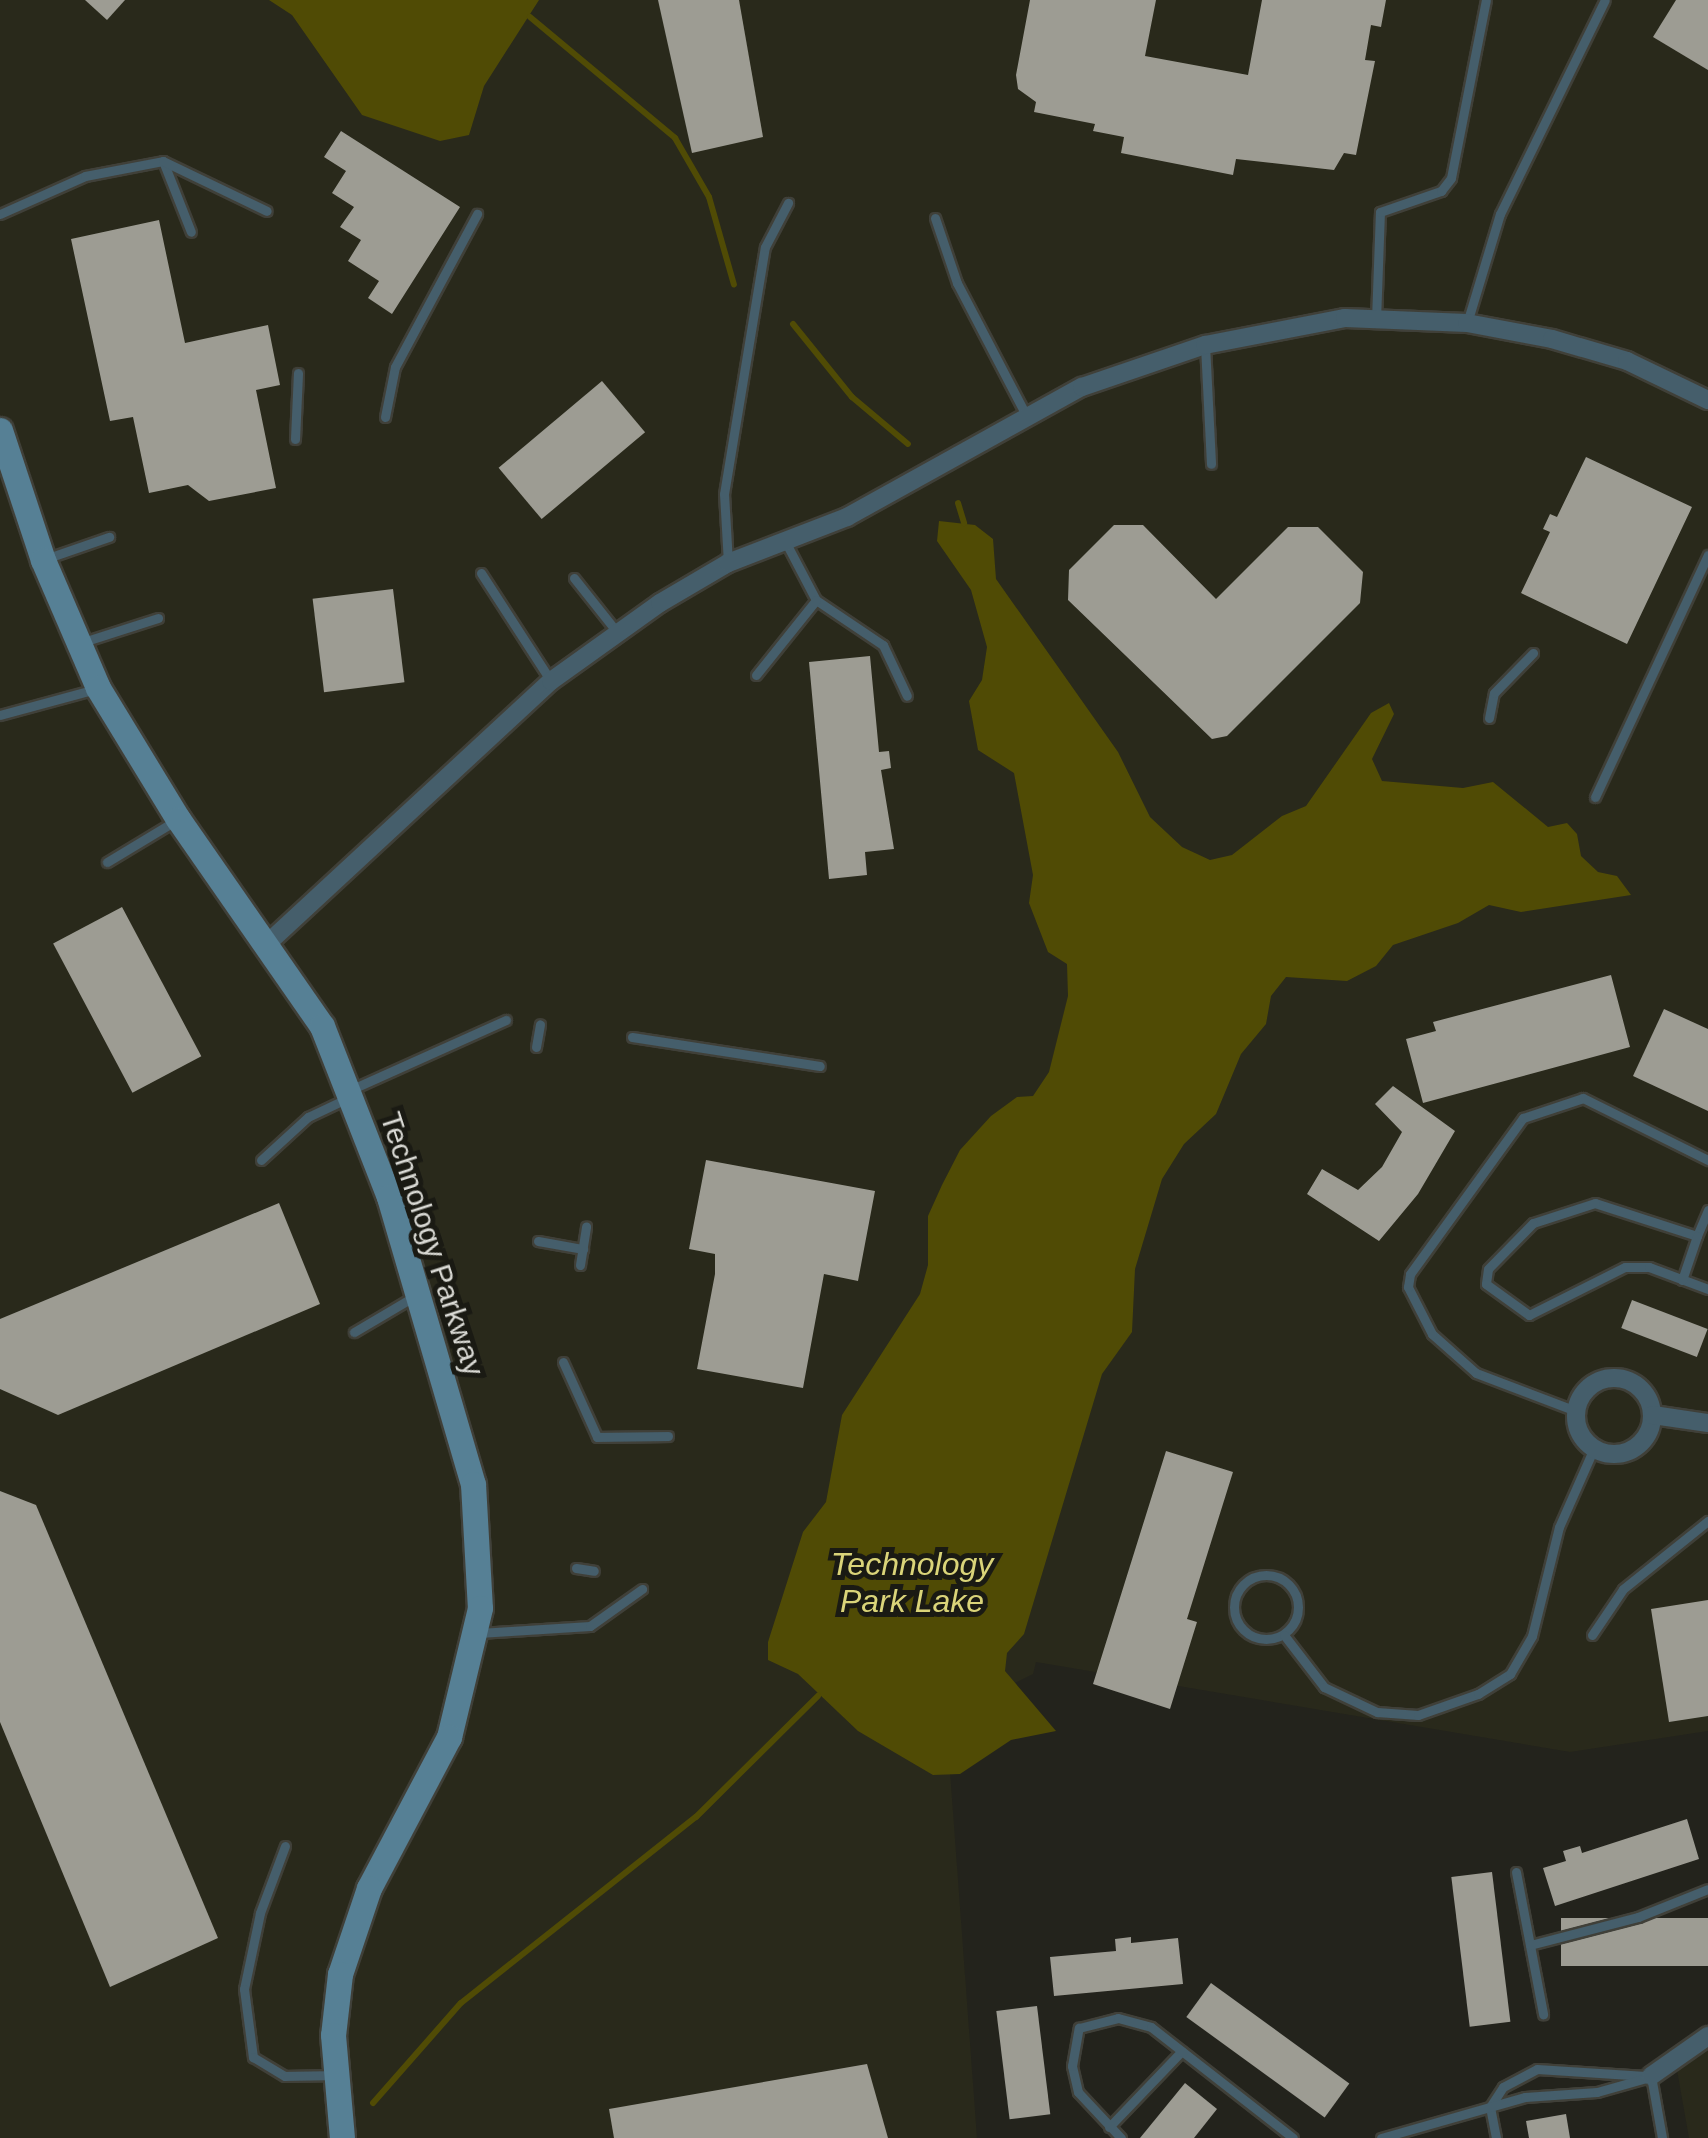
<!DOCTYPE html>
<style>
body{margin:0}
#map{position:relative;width:1708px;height:2138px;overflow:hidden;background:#23231c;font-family:Arial,sans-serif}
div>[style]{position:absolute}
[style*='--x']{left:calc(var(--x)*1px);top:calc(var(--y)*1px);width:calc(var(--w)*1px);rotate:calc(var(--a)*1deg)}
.built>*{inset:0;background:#29291b}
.water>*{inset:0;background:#504b05}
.stream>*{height:6px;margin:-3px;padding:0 3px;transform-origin:3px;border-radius:3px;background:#504b05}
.building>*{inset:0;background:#9d9c93;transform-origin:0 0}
.roads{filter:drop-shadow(2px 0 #404039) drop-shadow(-2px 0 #404039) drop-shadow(0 2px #404039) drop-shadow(0 -2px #404039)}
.lane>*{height:9px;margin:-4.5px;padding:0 4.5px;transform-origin:4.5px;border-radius:4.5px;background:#455e6b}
.lane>.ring{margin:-4.5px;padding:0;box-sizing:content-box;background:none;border:9px solid #455e6b;border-radius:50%}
.street>*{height:18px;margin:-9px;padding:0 9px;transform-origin:9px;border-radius:9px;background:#455e6b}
.street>.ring{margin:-9px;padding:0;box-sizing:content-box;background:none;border:18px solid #455e6b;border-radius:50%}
.secondary>*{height:25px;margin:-12.5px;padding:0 12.5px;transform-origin:12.5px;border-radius:12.5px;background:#568095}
span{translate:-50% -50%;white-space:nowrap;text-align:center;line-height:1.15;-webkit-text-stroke:10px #1a1a13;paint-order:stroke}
.street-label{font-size:30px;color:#d9d9d4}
.water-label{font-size:32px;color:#dad479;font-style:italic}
</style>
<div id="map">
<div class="built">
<div style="clip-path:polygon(0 0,1708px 0,1708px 1731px,1570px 1752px,1036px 1662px,1033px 1674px,946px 1717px,977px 2138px,0 2138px)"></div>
<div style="clip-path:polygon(1708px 2035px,1708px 2138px,1689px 2138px,1674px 2053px)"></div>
</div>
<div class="water">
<div style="clip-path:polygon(269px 0,539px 0,484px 86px,469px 135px,440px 141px,362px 115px,292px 15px)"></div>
<div style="clip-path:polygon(939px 521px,975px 525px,993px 539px,996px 579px,1118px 752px,1150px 817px,1182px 847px,1210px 860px,1232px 855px,1282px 816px,1306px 806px,1371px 713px,1389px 703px,1394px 714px,1372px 759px,1382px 781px,1463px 788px,1493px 782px,1548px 827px,1567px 823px,1577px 834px,1581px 856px,1598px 872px,1617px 876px,1631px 895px,1521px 912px,1489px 905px,1458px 923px,1393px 945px,1376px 966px,1347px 981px,1286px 977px,1271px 996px,1266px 1024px,1241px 1054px,1216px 1114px,1184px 1144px,1162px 1179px,1135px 1269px,1132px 1332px,1102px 1374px,1024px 1634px,1007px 1653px,1005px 1671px,1056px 1731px,1011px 1740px,960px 1774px,933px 1775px,858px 1731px,798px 1674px,768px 1660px,768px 1642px,803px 1532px,826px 1502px,842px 1415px,920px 1294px,928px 1265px,928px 1216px,942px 1185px,960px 1150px,991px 1116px,1017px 1097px,1033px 1096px,1049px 1072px,1068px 996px,1067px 964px,1048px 952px,1029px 903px,1033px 875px,1014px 773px,978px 750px,969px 701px,982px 680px,987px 647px,971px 590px,937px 541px)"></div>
</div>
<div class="stream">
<div style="--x:530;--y:17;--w:189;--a:39.8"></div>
<div style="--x:675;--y:138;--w:68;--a:60"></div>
<div style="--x:709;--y:197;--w:91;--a:74.1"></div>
<div style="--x:793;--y:324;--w:94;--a:51.1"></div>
<div style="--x:852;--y:397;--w:73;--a:40"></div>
<div style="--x:958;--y:503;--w:21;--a:73"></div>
<div style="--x:373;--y:2103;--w:133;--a:-48.7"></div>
<div style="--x:461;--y:2003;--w:300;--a:-38.4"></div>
<div style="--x:696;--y:1817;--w:172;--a:-44.8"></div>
</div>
<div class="building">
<div style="clip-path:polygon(85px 0,125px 0,107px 20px)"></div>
<div style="clip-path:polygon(658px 0,739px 0,763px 137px,692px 153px)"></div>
<div style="clip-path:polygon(1030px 0,1156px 0,1145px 56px,1248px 75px,1262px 0,1386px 0,1381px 27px,1371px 25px,1365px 60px,1375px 61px,1356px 155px,1344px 153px,1334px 170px,1236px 159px,1233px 175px,1121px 153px,1124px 137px,1093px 131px,1095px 124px,1034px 112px,1036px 102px,1018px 89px,1016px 75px)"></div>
<div style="clip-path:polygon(1676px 0,1708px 0,1708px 70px,1653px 37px)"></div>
<div style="clip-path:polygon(341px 131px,460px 207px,392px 314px,368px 298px,379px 281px,348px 261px,361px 240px,340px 227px,354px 207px,332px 193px,346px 171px,324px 157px)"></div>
<div style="clip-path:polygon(159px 220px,185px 343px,268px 325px,280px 385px,256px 390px,276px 488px,209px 501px,188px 485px,149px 493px,133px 417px,110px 421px,71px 239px)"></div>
<div style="left:602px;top:381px;width:67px;height:135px;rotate:50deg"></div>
<div style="clip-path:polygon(1586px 457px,1692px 507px,1627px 644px,1521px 593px,1550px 532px,1543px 529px,1550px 514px,1557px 517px)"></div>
<div style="clip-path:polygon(1114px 525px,1143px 525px,1216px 599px,1288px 527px,1318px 527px,1363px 572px,1360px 603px,1227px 736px,1212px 739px,1068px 600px,1069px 570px)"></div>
<div style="left:393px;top:589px;width:94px;height:81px;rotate:83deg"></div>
<div style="clip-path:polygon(870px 656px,879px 752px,889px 751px,891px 768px,881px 770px,894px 849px,865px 852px,867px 875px,829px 879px,809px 662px)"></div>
<div style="left:122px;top:907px;width:169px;height:78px;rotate:62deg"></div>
<div style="clip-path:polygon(1611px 975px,1630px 1047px,1423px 1103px,1406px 1039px,1436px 1031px,1433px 1022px)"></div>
<div style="clip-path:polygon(1664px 1009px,1708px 1029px,1708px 1111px,1633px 1076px)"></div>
<div style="clip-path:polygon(1393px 1086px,1455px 1131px,1418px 1194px,1379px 1241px,1307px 1194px,1322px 1169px,1358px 1190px,1382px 1167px,1402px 1132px,1375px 1104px)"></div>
<div style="clip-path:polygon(706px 1160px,875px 1191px,858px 1281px,824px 1274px,803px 1388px,697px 1369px,715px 1274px,715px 1254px,689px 1249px)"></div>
<div style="clip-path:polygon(279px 1203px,320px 1304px,58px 1415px,0 1389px,0 1319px)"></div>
<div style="left:1632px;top:1300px;width:81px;height:30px;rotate:21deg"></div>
<div style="clip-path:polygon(1166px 1451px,1233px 1472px,1187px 1619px,1197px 1622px,1170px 1709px,1093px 1684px)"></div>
<div style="clip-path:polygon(0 1491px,36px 1505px,218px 1938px,110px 1987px,0 1722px)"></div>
<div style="clip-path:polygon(1708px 1600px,1708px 1716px,1669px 1722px,1651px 1609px)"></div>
<div style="clip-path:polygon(1687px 1819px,1699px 1859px,1555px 1906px,1543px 1868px,1566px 1861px,1563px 1851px,1580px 1846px,1582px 1853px)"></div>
<div style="left:1492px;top:1872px;width:151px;height:41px;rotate:83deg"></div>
<div style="left:1708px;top:1918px;width:48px;height:147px;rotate:90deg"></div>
<div style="clip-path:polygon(1131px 1937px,1131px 1943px,1178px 1938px,1183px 1984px,1054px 1996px,1050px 1957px,1116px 1951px,1115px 1939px)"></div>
<div style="left:1211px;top:1983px;width:171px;height:42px;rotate:36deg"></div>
<div style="left:1037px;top:2006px;width:109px;height:41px;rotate:83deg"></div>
<div style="clip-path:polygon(867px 2064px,888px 2138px,614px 2138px,609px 2109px)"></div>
<div style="clip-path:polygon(1185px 2083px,1217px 2109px,1194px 2138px,1140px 2138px)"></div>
<div style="clip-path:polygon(1566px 2114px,1570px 2138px,1529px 2138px,1526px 2121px)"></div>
</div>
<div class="roads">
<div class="lane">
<div style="--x:163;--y:161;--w:76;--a:68.5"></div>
<div style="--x:0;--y:214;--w:93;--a:-24.1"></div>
<div style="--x:85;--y:176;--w:79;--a:-10.9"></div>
<div style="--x:163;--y:161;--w:115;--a:25.7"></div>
<div style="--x:935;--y:218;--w:69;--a:71.3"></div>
<div style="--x:957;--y:283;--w:151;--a:62.4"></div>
<div style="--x:1376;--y:320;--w:108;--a:-87.9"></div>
<div style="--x:1380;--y:212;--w:65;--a:-19"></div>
<div style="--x:1441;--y:191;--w:16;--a:-52"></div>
<div style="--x:1451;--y:178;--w:181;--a:-78.9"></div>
<div style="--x:1467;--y:323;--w:114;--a:-73.2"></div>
<div style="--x:1500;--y:214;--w:238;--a:-63.9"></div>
<div style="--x:1205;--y:345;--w:119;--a:87.1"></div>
<div style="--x:385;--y:417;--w:51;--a:-78.7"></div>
<div style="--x:395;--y:367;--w:174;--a:-61.8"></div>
<div style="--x:295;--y:439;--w:66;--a:-87.4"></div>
<div style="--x:785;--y:541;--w:67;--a:62.3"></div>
<div style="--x:816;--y:600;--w:81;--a:33.9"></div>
<div style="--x:883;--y:645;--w:56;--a:64.8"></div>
<div style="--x:45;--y:559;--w:68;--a:-19"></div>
<div style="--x:728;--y:563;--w:69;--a:-93.3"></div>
<div style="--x:724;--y:494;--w:250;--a:-80.6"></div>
<div style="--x:765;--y:247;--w:50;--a:-62.4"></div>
<div style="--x:481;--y:573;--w:129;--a:57.1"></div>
<div style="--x:574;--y:578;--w:69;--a:51.5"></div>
<div style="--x:80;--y:643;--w:82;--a:-17.8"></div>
<div style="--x:756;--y:675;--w:96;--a:-51.3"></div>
<div style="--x:0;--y:715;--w:99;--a:-15.2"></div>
<div style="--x:1489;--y:718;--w:25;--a:-79"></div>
<div style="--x:1494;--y:693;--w:56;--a:-45.7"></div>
<div style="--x:1595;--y:797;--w:267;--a:-65"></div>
<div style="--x:107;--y:862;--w:79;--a:-31.1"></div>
<div style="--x:632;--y:1037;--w:190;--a:8.8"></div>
<div style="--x:536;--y:1047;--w:23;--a:-80"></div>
<div style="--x:350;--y:1090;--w:171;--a:-24.2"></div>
<div style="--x:261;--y:1160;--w:64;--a:-42.5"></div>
<div style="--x:308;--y:1117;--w:42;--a:-25.3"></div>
<div style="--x:1708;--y:1210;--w:28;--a:113"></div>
<div style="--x:1697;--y:1236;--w:107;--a:-162.1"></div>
<div style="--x:1595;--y:1203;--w:65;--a:162.1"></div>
<div style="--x:1533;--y:1223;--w:64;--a:134.4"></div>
<div style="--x:1488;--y:1269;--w:15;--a:98"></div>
<div style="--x:1486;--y:1284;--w:53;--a:35.8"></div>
<div style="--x:1529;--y:1315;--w:107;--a:-26.6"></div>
<div style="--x:1625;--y:1267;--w:24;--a:0"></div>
<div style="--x:1649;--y:1267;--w:63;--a:20.4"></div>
<div style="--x:538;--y:1241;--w:46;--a:10.1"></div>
<div style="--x:580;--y:1265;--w:39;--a:-81"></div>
<div style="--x:1682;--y:1280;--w:46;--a:-71.2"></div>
<div style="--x:354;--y:1332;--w:71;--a:-30.5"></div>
<div style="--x:563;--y:1362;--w:82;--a:65.6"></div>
<div style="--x:597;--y:1437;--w:71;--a:-0.8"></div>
<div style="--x:1576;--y:1411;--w:107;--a:-159.2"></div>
<div style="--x:1476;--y:1373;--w:59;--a:-138.4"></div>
<div style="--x:1432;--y:1334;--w:53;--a:-117.1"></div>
<div style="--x:1408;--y:1287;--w:13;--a:-81"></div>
<div style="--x:1410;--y:1274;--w:193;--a:-54.1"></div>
<div style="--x:1523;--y:1118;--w:63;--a:-18.4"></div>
<div style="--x:1583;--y:1098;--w:140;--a:26.4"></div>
<div style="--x:576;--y:1568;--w:18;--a:9"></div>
<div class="ring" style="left:1234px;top:1575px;width:55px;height:55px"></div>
<div style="--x:479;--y:1633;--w:111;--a:-3.6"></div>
<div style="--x:590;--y:1626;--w:64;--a:-35.4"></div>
<div style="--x:1284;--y:1635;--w:66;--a:52.4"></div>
<div style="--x:1324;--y:1687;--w:59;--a:25.3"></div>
<div style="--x:1377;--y:1712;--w:41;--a:4.2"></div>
<div style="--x:1418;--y:1715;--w:64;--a:-19.3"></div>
<div style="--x:1478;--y:1694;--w:38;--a:-32"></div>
<div style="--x:1510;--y:1674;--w:44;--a:-59.9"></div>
<div style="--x:1532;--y:1636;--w:112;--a:-76.1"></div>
<div style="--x:1559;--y:1527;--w:86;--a:-66.1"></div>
<div style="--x:1592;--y:1635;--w:55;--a:-56"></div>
<div style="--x:1623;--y:1589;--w:109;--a:-38.7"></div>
<div style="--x:285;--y:1846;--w:72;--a:110.5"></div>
<div style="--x:260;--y:1913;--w:78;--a:101.9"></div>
<div style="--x:244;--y:1989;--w:69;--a:82.5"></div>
<div style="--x:253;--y:2057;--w:37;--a:31"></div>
<div style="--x:285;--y:2076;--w:51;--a:-1.1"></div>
<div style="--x:1516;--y:1872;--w:145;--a:79.2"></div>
<div style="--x:1530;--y:1945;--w:112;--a:-14.5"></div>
<div style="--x:1638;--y:1917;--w:75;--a:-21.8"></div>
<div style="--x:1651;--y:2076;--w:63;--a:79.9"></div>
<div style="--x:1490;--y:2107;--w:24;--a:-57"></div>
<div style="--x:1503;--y:2087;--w:38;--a:-28"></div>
<div style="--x:1537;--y:2069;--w:109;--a:3.7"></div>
<div style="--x:1490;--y:2107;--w:32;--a:79"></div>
<div style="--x:1109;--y:2127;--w:105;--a:-46.2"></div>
<div style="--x:1121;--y:2138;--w:63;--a:-133.1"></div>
<div style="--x:1078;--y:2092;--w:27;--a:-103"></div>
<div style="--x:1072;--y:2066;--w:39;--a:-80"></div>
<div style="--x:1079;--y:2028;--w:40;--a:-14.4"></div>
<div style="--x:1118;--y:2018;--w:34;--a:15"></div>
<div style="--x:1151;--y:2027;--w:180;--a:38"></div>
<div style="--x:1381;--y:2138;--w:150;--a:-15.9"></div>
<div style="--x:1525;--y:2097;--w:72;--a:-4"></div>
<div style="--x:1597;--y:2092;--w:55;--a:-15.8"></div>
</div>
<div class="street">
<div style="--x:269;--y:942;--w:384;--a:-42.8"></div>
<div style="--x:551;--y:681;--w:134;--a:-35.6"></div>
<div style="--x:660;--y:603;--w:79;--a:-30.5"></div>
<div style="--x:728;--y:563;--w:128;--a:-21.1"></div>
<div style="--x:847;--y:517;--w:269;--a:-29"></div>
<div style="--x:1082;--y:387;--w:130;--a:-18.9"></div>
<div style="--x:1205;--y:345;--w:143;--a:-10.9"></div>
<div style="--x:1345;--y:318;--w:122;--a:2.3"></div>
<div style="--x:1467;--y:323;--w:86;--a:10.7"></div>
<div style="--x:1552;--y:339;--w:78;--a:16.3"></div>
<div style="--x:1627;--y:361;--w:90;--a:25.7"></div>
<div class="ring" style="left:1576px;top:1378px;width:58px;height:58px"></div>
<div style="--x:1653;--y:1415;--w:56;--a:8.3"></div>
<div style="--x:1651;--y:2076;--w:70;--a:-35.1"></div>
</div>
<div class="secondary">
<div style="--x:0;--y:430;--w:137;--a:71.7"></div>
<div style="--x:43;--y:560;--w:139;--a:66.7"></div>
<div style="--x:98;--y:688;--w:153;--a:58.6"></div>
<div style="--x:178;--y:819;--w:252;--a:55.2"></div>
<div style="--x:322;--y:1026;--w:184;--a:68.6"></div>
<div style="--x:389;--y:1197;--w:299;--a:73.7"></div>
<div style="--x:473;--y:1484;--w:124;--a:86.8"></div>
<div style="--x:480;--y:1608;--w:133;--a:103.5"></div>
<div style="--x:449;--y:1737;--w:171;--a:117.9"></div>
<div style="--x:369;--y:1888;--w:91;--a:108.6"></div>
<div style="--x:340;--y:1974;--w:61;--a:96.5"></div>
<div style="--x:333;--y:2035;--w:103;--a:85"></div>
</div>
</div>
<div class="street-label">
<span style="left:432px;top:1244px;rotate:72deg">Technology Parkway</span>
</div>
<div class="water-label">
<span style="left:912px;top:1583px">Technology<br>Park Lake</span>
</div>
</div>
